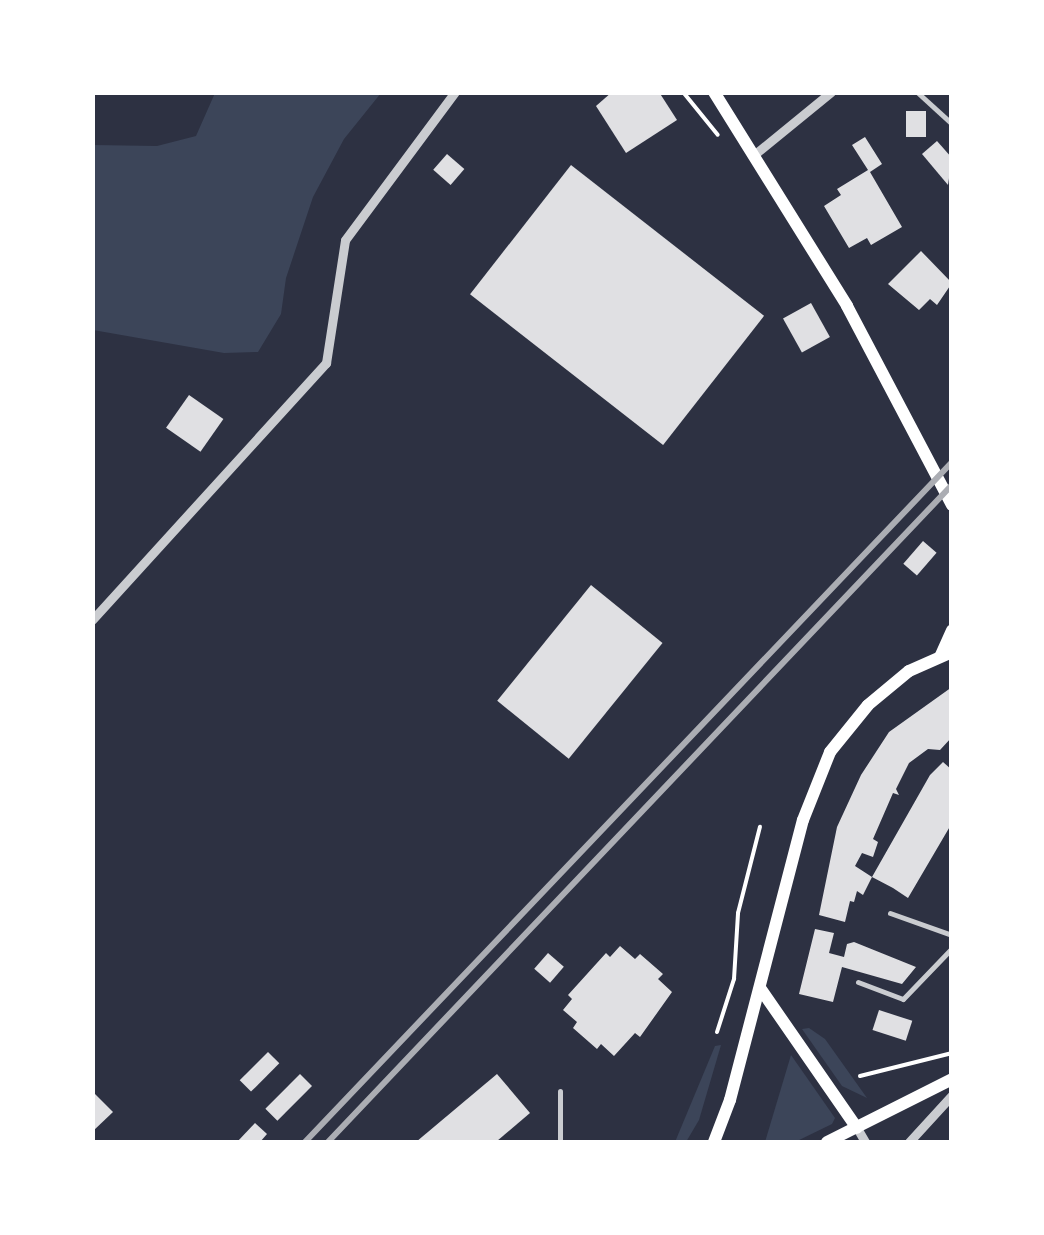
<!DOCTYPE html>
<style>
body{margin:0}
#map{position:relative;width:1044px;height:1235px;overflow:hidden;background:#2d3142;font-family:"Golos Text",sans-serif}
div>[style]{position:absolute}
[style*='--x']{left:calc(var(--x)*1px);top:calc(var(--y)*1px);width:calc(var(--w)*1px);rotate:calc(var(--a)*1deg)}
.green>*{inset:0;background:#3c4559}
.building>*{inset:0;background:#e0e0e3;transform-origin:0 0}
.path>*{height:4px;margin:-2px;padding:0 2px;transform-origin:2px;border-radius:2px;background:#fff}
.service>*{height:5px;margin:-2.5px;padding:0 2.5px;transform-origin:2.5px;border-radius:2.5px;background:#caccd0}
.minor>*{height:9px;margin:-4.5px;padding:0 4.5px;transform-origin:4.5px;border-radius:4.5px;background:#caccd0}
.secondary>*{height:12px;margin:-6px;padding:0 6px;transform-origin:6px;border-radius:6px;background:#fff}
.rail>*{height:6px;margin:-3px;padding:0 3px;transform-origin:3px;border-radius:3px;background:#abadb3}
span{translate:-50% -50%;white-space:nowrap;text-align:center;line-height:1.15;-webkit-text-stroke:9px #fff;paint-order:stroke}
.frame{position:absolute;inset:0;border:95px solid #fff;pointer-events:none}
</style>
<div id="map">
<div class="green">
<div style="clip-path:polygon(215px 93px,381px 93px,344px 139px,313px 197px,286px 278px,281px 314px,258px 352px,224px 353px,93px 330px,93px 145px,157px 146px,196px 136px)"></div>
<div style="clip-path:polygon(809px 1028px,825px 1039px,867px 1098px,842px 1086px,802px 1029px)"></div>
<div style="clip-path:polygon(721px 1045px,699px 1120px,686px 1142px,675px 1142px,715px 1046px)"></div>
<div style="clip-path:polygon(791px 1055px,835px 1118px,832px 1124px,795px 1142px,765px 1142px)"></div>
</div>
<div class="building">
<div style="clip-path:polygon(612px 92px,659px 92px,677px 120px,626px 153px,596px 106px)"></div>
<div style="left:906px;top:111px;width:20px;height:26px"></div>
<div style="clip-path:polygon(865px 137px,882px 164px,870px 172px,902px 227px,871px 245px,867px 238px,849px 248px,824px 206px,841px 195px,837px 189px,868px 170px,852px 145px)"></div>
<div style="clip-path:polygon(937px 141px,952px 158px,948px 185px,922px 154px)"></div>
<div style="left:447px;top:154px;width:23px;height:21px;rotate:41deg"></div>
<div style="left:571px;top:165px;width:245px;height:164px;rotate:38deg"></div>
<div style="clip-path:polygon(921px 251px,952px 283px,937px 305px,930px 299px,919px 310px,888px 284px)"></div>
<div style="left:811px;top:303px;width:39px;height:32px;rotate:61deg"></div>
<div style="left:189px;top:395px;width:42px;height:40px;rotate:35deg"></div>
<div style="left:923px;top:541px;width:18px;height:30px;rotate:41deg"></div>
<div style="left:591px;top:585px;width:92px;height:149px;rotate:39deg"></div>
<div style="clip-path:polygon(952px 687px,952px 737px,940px 750px,928px 749px,909px 763px,896px 789px,899px 795px,893px 793px,873px 839px,878px 842px,873px 857px,862px 853px,855px 866px,872px 877px,930px 775px,943px 762px,952px 770px,952px 823px,908px 898px,893px 888px,872px 877px,863px 895px,857px 891px,854px 902px,850px 901px,845px 922px,819px 915px,837px 827px,861px 775px,889px 732px)"></div>
<div style="clip-path:polygon(815px 929px,834px 933px,829px 953px,844px 957px,847px 944px,854px 942px,916px 967px,902px 984px,842px 967px,833px 1002px,799px 994px)"></div>
<div style="clip-path:polygon(620px 946px,635px 959px,640px 954px,663px 974px,658px 979px,672px 992px,640px 1037px,635px 1033px,614px 1056px,601px 1044px,597px 1049px,573px 1028px,577px 1022px,563px 1010px,572px 999px,568px 995px,606px 953px,610px 957px)"></div>
<div style="left:548px;top:953px;width:21px;height:21px;rotate:41deg"></div>
<div style="left:879px;top:1010px;width:35px;height:21px;rotate:18deg"></div>
<div style="left:268px;top:1052px;width:16px;height:40px;rotate:45deg"></div>
<div style="left:300px;top:1074px;width:17px;height:49px;rotate:45deg"></div>
<div style="clip-path:polygon(497px 1074px,530px 1113px,497px 1141px,416px 1142px)"></div>
<div style="clip-path:polygon(92px 1091px,113px 1112px,92px 1132px)"></div>
<div style="clip-path:polygon(255px 1123px,267px 1134px,260px 1142px,237px 1142px)"></div>
</div>
<div class="path">
<div style="--x:683;--y:92;--w:55;--a:50.9"></div>
<div style="--x:951;--y:595;--w:1;--a:0"></div>
<div style="--x:717;--y:1032;--w:56;--a:-72.2"></div>
<div style="--x:734;--y:979;--w:66;--a:-86.5"></div>
<div style="--x:738;--y:913;--w:89;--a:-75.7"></div>
<div style="--x:860;--y:1076;--w:95;--a:-14"></div>
</div>
<div class="service">
<div style="--x:917;--y:92;--w:47;--a:42.4"></div>
<div style="--x:890;--y:913;--w:66;--a:19.5"></div>
<div style="--x:858;--y:982;--w:48;--a:20.7"></div>
<div style="--x:903;--y:999;--w:71;--a:-46.1"></div>
<div style="--x:560;--y:1091;--w:51;--a:90"></div>
</div>
<div class="minor">
<div style="--x:755;--y:154;--w:98;--a:-39.2"></div>
<div style="--x:92;--y:620;--w:348;--a:-47.7"></div>
<div style="--x:326;--y:363;--w:124;--a:-81.2"></div>
<div style="--x:345;--y:240;--w:184;--a:-53.4"></div>
<div style="--x:857;--y:1128;--w:16;--a:60"></div>
<div style="--x:909;--y:1142;--w:64;--a:-47.5"></div>
</div>
<div class="secondary">
<div style="--x:714;--y:92;--w:252;--a:58.1"></div>
<div style="--x:847;--y:306;--w:225;--a:62.2"></div>
<div style="--x:941;--y:655;--w:27;--a:-66"></div>
<div style="--x:760;--y:988;--w:170;--a:55.3"></div>
<div style="--x:714;--y:1142;--w:45;--a:-69.1"></div>
<div style="--x:730;--y:1100;--w:289;--a:-75.4"></div>
<div style="--x:803;--y:820;--w:73;--a:-68.3"></div>
<div style="--x:830;--y:752;--w:60;--a:-51"></div>
<div style="--x:868;--y:705;--w:53;--a:-39.7"></div>
<div style="--x:909;--y:671;--w:47;--a:-23.8"></div>
<div style="--x:827;--y:1142;--w:140;--a:-26.7"></div>
</div>
<div class="rail">
<div style="--x:305;--y:1142;--w:939;--a:-46.42"></div>
<div style="--x:328;--y:1142;--w:906;--a:-46.48"></div>
</div>
<div class="frame"></div>
</div>
